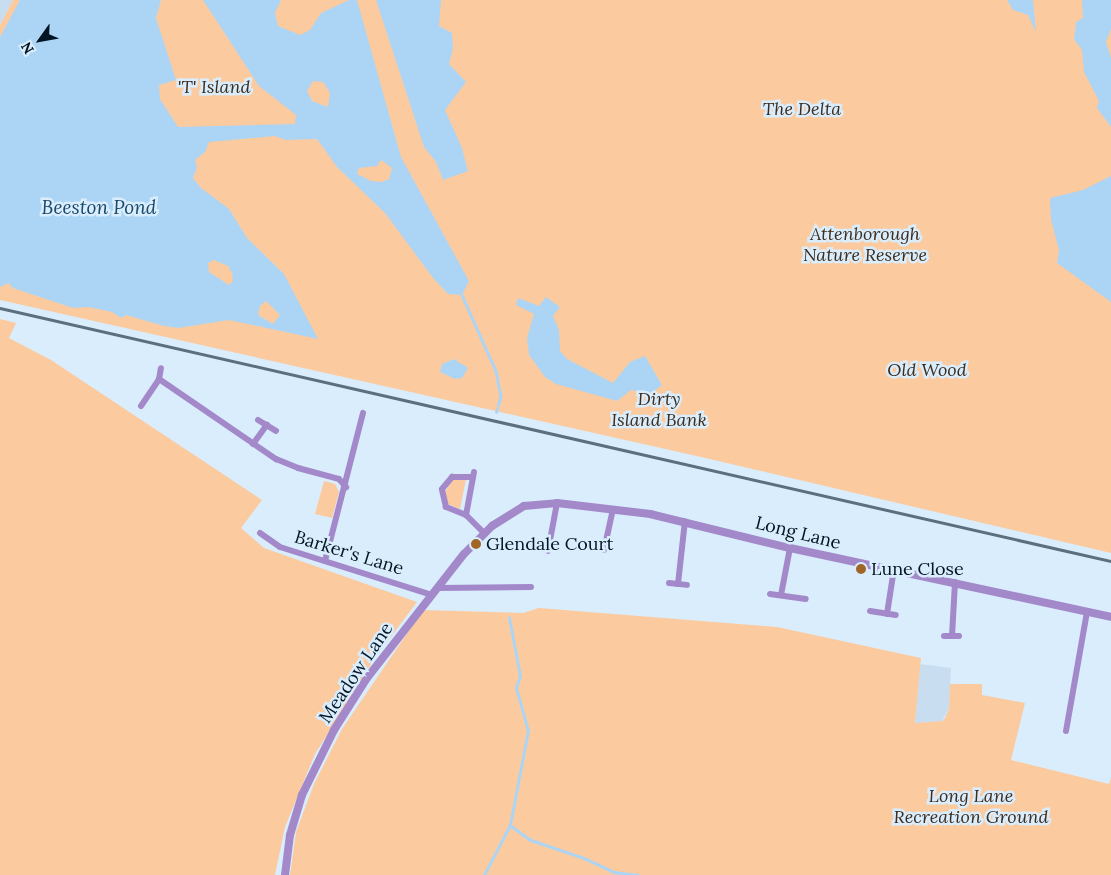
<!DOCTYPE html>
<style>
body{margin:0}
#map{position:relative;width:1111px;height:875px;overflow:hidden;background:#d9edfd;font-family:Lora,serif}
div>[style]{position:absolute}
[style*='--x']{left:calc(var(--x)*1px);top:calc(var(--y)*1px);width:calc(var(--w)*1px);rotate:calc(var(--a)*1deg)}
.built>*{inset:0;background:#c8def0}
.green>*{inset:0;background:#fcca9f}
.water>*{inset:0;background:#acd5f5}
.stream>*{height:2.5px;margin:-1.25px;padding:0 1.25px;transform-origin:1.25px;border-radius:1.25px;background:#acd5f5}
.minor>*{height:6px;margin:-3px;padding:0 3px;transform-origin:3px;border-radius:3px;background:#a389ca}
.tertiary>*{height:8px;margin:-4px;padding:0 4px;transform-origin:4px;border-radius:4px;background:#a389ca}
.rail>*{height:2.5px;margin:-1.25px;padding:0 1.25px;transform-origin:1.25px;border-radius:1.25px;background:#5c6f7e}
.dots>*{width:14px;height:14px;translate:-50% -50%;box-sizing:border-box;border:2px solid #d9edfd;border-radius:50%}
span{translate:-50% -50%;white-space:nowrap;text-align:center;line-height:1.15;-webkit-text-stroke:5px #d9edfd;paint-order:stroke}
.park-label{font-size:18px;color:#3e2c1c;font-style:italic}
.street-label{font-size:18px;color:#031523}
.poi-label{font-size:18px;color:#031523}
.left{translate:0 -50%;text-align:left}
.water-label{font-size:19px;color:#194869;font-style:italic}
.north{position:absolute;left:15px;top:15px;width:50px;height:50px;-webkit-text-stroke:4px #d9edfd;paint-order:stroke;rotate:238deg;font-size:14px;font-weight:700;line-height:20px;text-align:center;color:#031523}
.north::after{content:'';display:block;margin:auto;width:18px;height:22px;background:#031523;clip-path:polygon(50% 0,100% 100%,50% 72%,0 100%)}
</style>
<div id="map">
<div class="built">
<div style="clip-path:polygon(0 0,13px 0,0 25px)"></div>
<div style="clip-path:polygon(920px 664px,951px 668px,949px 708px,942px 721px,915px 723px)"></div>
</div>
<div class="green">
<div style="clip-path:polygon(13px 0,1111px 0,1111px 553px,701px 457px,0 300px,0 25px)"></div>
<div style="clip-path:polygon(0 319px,16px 323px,9px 338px,51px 360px,262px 500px,241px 528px,264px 548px,417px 602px,375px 658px,315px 754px,285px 827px,275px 875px,0 875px)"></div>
<div style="clip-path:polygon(453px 479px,466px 479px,460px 509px,446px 503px,445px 492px)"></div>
<div style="clip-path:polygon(324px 481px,335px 484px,339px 492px,332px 518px,315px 514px)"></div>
<div style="clip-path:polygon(539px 608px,777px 627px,921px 658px,915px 723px,942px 721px,945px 718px,949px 708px,950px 684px,982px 684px,982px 695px,1025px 703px,1011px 760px,1109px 784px,1111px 777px,1111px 875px,290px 875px,296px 832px,314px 784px,342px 729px,423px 610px,523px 613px)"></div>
</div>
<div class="water">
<div style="clip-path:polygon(evenodd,20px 0,161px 0,156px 18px,176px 80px,159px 85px,160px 99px,178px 127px,295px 124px,296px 115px,259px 86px,203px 0,281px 0,275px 13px,278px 26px,300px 35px,310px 30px,321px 13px,349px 0,357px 0,401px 157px,469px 281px,462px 295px,448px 294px,433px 278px,385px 213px,337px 167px,317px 139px,286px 140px,275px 136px,209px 142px,205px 152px,195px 160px,197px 167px,193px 178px,201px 188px,229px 209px,247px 238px,284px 274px,318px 339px,229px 320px,178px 328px,164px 326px,126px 315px,121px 318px,112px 312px,88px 307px,73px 308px,13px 288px,8px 283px,0 287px,0 37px,20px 0,313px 81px,323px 82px,330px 93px,328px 107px,312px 101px,307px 91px,313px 81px,20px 0,381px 160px,392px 168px,389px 179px,382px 182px,371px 181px,357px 174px,359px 168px,377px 166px,381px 160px,20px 0,214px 260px,228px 266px,232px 273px,233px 281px,229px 285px,209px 272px,208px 263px,214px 260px,20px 0,266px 301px,280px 315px,273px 324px,258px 315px,260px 306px,266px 301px)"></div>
<div style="clip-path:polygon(376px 0,441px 0,439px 26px,452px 33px,453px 48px,449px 64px,466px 82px,445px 110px,462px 148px,468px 171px,443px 180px,436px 162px,424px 147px)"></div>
<div style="clip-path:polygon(1007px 0,1033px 0,1036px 32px,1028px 15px,1013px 10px)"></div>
<div style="clip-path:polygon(1082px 0,1111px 0,1111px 29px,1106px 42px,1111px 58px,1111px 127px,1097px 108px,1099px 101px,1084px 72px,1082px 50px,1074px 39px,1076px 22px,1083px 18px)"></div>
<div style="clip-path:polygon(1111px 139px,1111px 302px,1057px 263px,1059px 250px,1051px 220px,1050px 198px,1083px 190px,1111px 176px)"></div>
<div style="clip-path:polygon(546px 297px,560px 307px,553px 316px,559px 330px,560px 351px,567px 359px,613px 383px,630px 362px,645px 356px,662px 385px,650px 394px,631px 390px,617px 401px,556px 384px,545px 377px,529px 355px,527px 338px,534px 314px,516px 305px,518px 298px,539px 306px)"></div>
<div style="clip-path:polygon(454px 359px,468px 368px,462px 378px,455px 379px,440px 372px,442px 364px)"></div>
</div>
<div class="stream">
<div style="--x:462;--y:295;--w:83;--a:65.9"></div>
<div style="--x:496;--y:371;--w:26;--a:79"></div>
<div style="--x:501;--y:397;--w:9;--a:108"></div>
<div style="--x:496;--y:412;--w:3;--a:-72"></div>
<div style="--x:510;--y:825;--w:26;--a:36"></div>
<div style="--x:531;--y:840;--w:56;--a:18.8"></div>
<div style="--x:584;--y:858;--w:33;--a:25"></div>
<div style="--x:614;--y:872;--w:24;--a:7"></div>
<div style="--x:484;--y:875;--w:56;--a:-62.5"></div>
<div style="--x:510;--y:825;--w:96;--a:-79.2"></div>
<div style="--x:528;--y:731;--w:45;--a:-105.6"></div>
<div style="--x:516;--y:688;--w:13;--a:-72"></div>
<div style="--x:520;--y:676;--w:59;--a:-100.7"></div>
</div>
<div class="minor">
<div style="--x:159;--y:379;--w:142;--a:34.4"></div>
<div style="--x:276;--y:459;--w:24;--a:22"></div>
<div style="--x:298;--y:468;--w:42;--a:15"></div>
<div style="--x:339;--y:479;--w:11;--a:49"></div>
<div style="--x:141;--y:406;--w:32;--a:-56"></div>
<div style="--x:159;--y:379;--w:11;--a:-80"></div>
<div style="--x:258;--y:420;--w:21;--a:31"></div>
<div style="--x:253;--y:444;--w:24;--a:-54"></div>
<div style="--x:474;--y:472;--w:44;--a:100.5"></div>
<div style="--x:466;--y:515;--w:25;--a:45"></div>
<div style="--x:466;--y:515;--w:22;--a:-158"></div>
<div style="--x:446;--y:507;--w:18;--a:-103"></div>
<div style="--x:442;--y:489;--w:16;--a:-50"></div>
<div style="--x:452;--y:477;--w:21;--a:0"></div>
<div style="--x:260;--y:533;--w:24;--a:35"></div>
<div style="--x:280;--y:547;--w:159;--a:17.5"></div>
<div style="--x:604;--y:550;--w:42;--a:-77.6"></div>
<div style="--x:548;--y:551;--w:49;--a:-79.4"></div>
<div style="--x:325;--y:561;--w:153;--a:-75.6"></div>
<div style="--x:669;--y:583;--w:18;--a:6"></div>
<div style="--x:678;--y:584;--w:63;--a:-83.7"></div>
<div style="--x:438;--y:588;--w:93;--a:-0.6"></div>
<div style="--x:770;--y:594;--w:36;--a:8"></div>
<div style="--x:781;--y:595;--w:48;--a:-79.2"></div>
<div style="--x:870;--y:611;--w:26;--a:9"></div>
<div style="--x:887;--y:614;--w:46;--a:-81.2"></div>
<div style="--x:944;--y:636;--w:15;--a:0"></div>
<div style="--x:952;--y:636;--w:54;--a:-86.8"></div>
<div style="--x:1066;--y:731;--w:121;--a:-80"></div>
</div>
<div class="tertiary">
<div style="--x:285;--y:875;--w:40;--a:-82.9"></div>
<div style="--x:290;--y:835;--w:42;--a:-73.3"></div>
<div style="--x:302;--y:795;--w:72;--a:-63.8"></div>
<div style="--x:334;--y:730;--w:62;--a:-57.6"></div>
<div style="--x:367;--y:678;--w:157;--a:-52"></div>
<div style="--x:464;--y:554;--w:40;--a:-45"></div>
<div style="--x:492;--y:526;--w:38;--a:-32"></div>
<div style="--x:524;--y:506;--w:33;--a:-5"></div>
<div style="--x:557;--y:503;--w:94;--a:6.7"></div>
<div style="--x:650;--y:514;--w:144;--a:13.7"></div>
<div style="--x:790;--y:548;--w:328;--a:12.1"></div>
</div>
<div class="rail">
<div style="--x:0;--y:308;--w:1139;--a:12.83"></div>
</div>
<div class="dots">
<div style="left:476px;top:544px;background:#a16528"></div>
<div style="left:861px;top:569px;background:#a16528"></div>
</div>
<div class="park-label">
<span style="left:214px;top:87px">'T' Island</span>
<span style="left:802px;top:109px">The Delta</span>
<span style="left:865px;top:245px">Attenborough<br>Nature Reserve</span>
<span style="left:927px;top:370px">Old Wood</span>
<span style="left:659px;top:410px">Dirty<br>Island Bank</span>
<span style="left:971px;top:807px">Long Lane<br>Recreation Ground</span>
</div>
<div class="street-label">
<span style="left:798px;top:533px;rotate:14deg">Long Lane</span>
<span style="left:349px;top:553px;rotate:17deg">Barker's Lane</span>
<span style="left:356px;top:673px;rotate:-56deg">Meadow Lane</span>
</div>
<div class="poi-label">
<span class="left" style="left:486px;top:544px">Glendale Court</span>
<span class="left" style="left:871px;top:569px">Lune Close</span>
</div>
<div class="water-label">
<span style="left:99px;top:208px">Beeston Pond</span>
</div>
<div class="north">N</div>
</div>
